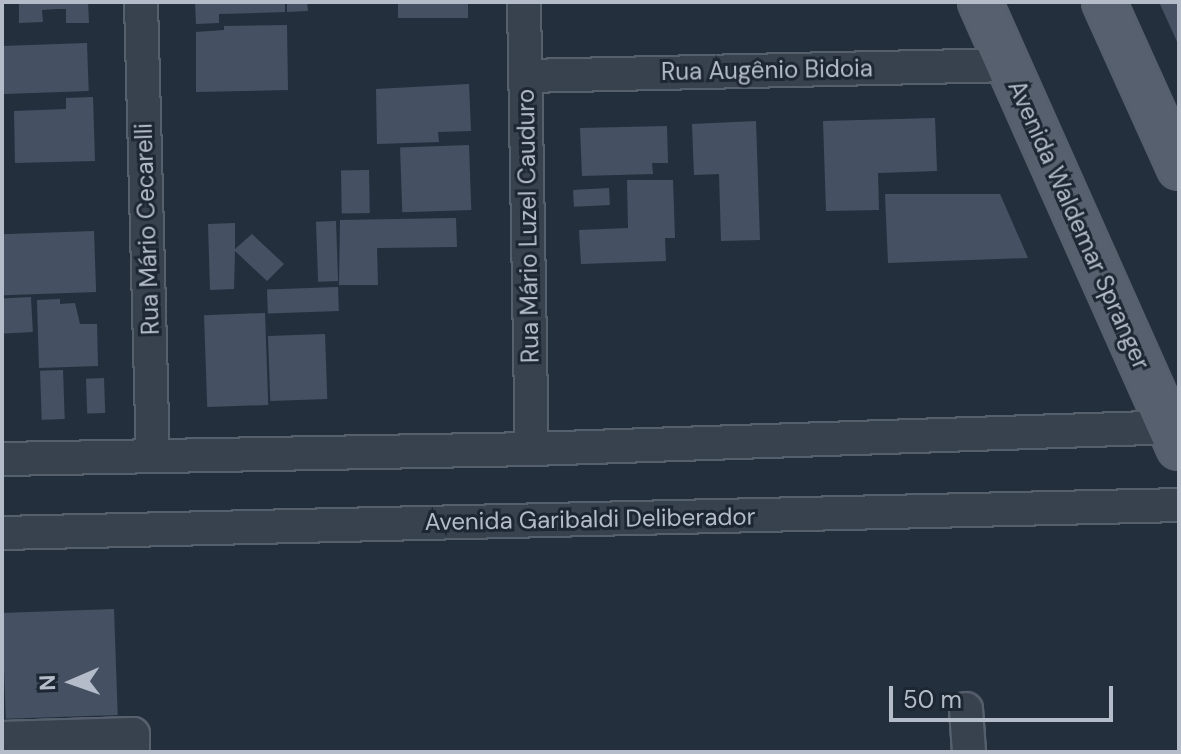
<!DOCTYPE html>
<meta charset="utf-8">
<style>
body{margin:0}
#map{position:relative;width:1181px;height:754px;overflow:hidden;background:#242f3e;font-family:"DM Sans",sans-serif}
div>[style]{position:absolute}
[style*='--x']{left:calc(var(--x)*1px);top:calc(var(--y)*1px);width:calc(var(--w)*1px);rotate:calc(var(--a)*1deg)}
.building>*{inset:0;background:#455162;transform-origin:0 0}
.roads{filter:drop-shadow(2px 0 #565f6c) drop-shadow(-2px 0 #565f6c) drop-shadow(0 2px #565f6c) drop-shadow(0 -2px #565f6c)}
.minor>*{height:32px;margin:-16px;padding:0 16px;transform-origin:16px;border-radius:16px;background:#38414e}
.major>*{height:42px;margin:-21px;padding:0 21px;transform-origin:21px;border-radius:21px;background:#56606e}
span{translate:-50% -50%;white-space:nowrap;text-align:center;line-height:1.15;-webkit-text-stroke:6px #1d2633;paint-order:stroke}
.street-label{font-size:24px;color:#b4bcc9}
.frame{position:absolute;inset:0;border:4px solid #b4bcc9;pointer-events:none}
.north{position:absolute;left:32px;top:642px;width:80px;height:80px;-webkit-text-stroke:6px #1d2633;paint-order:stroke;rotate:268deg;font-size:22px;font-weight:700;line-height:32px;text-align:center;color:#b4bcc9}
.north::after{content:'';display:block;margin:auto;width:28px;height:36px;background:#b4bcc9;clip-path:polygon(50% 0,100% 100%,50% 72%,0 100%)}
.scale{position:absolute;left:889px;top:686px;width:224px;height:36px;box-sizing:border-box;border:4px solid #b4bcc9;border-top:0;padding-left:10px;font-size:24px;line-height:28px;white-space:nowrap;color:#b4bcc9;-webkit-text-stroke:6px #1d2633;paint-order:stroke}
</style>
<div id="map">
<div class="building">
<div style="clip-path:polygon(19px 2px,88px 2px,89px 23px,66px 23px,66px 9px,56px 9px,42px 10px,43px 22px,19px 23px)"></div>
<div style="clip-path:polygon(195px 2px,285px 2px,285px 12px,219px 14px,219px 23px,196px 24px)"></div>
<div style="clip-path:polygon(287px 2px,307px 2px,308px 11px,287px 12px)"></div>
<div style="left:398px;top:2px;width:70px;height:16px"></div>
<div style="clip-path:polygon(1159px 2px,1179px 2px,1179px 46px)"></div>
<div style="clip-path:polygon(287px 25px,288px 90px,196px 92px,196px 32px,224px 30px,224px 26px)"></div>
<div style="left:87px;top:43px;width:48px;height:85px;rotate:88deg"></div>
<div style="clip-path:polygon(469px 84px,471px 131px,438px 132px,439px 142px,377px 144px,376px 89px)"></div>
<div style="clip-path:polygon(93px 97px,95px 161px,15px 163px,14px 111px,66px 109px,66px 98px)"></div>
<div style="clip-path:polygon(935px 118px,937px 171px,878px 173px,879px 210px,826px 211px,823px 121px)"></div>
<div style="clip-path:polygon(756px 121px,760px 240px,721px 241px,719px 174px,694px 175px,692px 124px)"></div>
<div style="clip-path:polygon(667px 126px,668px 163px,652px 163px,653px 174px,582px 176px,580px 128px)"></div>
<div style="left:469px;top:145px;width:65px;height:69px;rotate:88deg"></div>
<div style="left:369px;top:170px;width:43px;height:28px;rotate:89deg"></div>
<div style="clip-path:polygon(627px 180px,673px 180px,675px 238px,665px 238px,666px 261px,581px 264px,579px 230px,628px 228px)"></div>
<div style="left:609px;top:188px;width:17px;height:36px;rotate:87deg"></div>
<div style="clip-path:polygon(885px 194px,1000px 194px,1028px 258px,888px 263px)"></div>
<div style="clip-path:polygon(456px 218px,457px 247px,377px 248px,378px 285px,339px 285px,340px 220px)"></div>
<div style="left:336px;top:221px;width:60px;height:20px;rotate:88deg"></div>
<div style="clip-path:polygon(235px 223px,235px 249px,252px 234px,284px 264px,267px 281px,235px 251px,234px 289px,210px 290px,208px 224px)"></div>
<div style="left:94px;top:231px;width:61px;height:92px;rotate:88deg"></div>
<div style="left:338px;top:287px;width:24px;height:71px;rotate:88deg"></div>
<div style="left:31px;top:297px;width:35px;height:29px;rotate:87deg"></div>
<div style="clip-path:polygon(60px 299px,60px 304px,75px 303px,80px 324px,97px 324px,98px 366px,39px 368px,37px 300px)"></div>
<div style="left:265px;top:313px;width:92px;height:61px;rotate:88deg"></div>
<div style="left:325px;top:334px;width:65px;height:57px;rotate:88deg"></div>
<div style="left:63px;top:370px;width:49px;height:23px;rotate:88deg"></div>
<div style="left:104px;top:378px;width:35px;height:18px;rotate:88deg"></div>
<div style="left:114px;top:609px;width:106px;height:112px;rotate:88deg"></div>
</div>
<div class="roads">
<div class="minor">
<div style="--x:141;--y:2;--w:453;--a:88.5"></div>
<div style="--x:524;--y:2;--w:447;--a:89"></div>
<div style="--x:526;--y:76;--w:482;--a:-1.3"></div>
<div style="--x:2;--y:459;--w:530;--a:-1.08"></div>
<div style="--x:532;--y:449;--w:647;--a:-1.95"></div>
<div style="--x:2;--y:533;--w:1177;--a:-1.36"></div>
<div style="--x:966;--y:709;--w:43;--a:86"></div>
<div style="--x:2;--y:738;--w:131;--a:-1.7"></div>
<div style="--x:133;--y:734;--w:18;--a:90"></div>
</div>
<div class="major">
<div style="--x:980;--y:2;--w:488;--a:66"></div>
<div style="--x:1104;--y:2;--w:182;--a:65.7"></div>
</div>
</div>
<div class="street-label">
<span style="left:767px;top:70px;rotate:-1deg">Rua Augênio Bidoia</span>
<span style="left:1079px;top:225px;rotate:66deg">Avenida Waldemar Spranger</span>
<span style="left:528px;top:226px;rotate:-91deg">Rua Mário Luzel Cauduro</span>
<span style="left:147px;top:229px;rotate:-92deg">Rua Mário Cecarelli</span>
<span style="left:590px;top:519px;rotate:-1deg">Avenida Garibaldi Deliberador</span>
</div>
<div class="frame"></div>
<div class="north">N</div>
<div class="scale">50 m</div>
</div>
